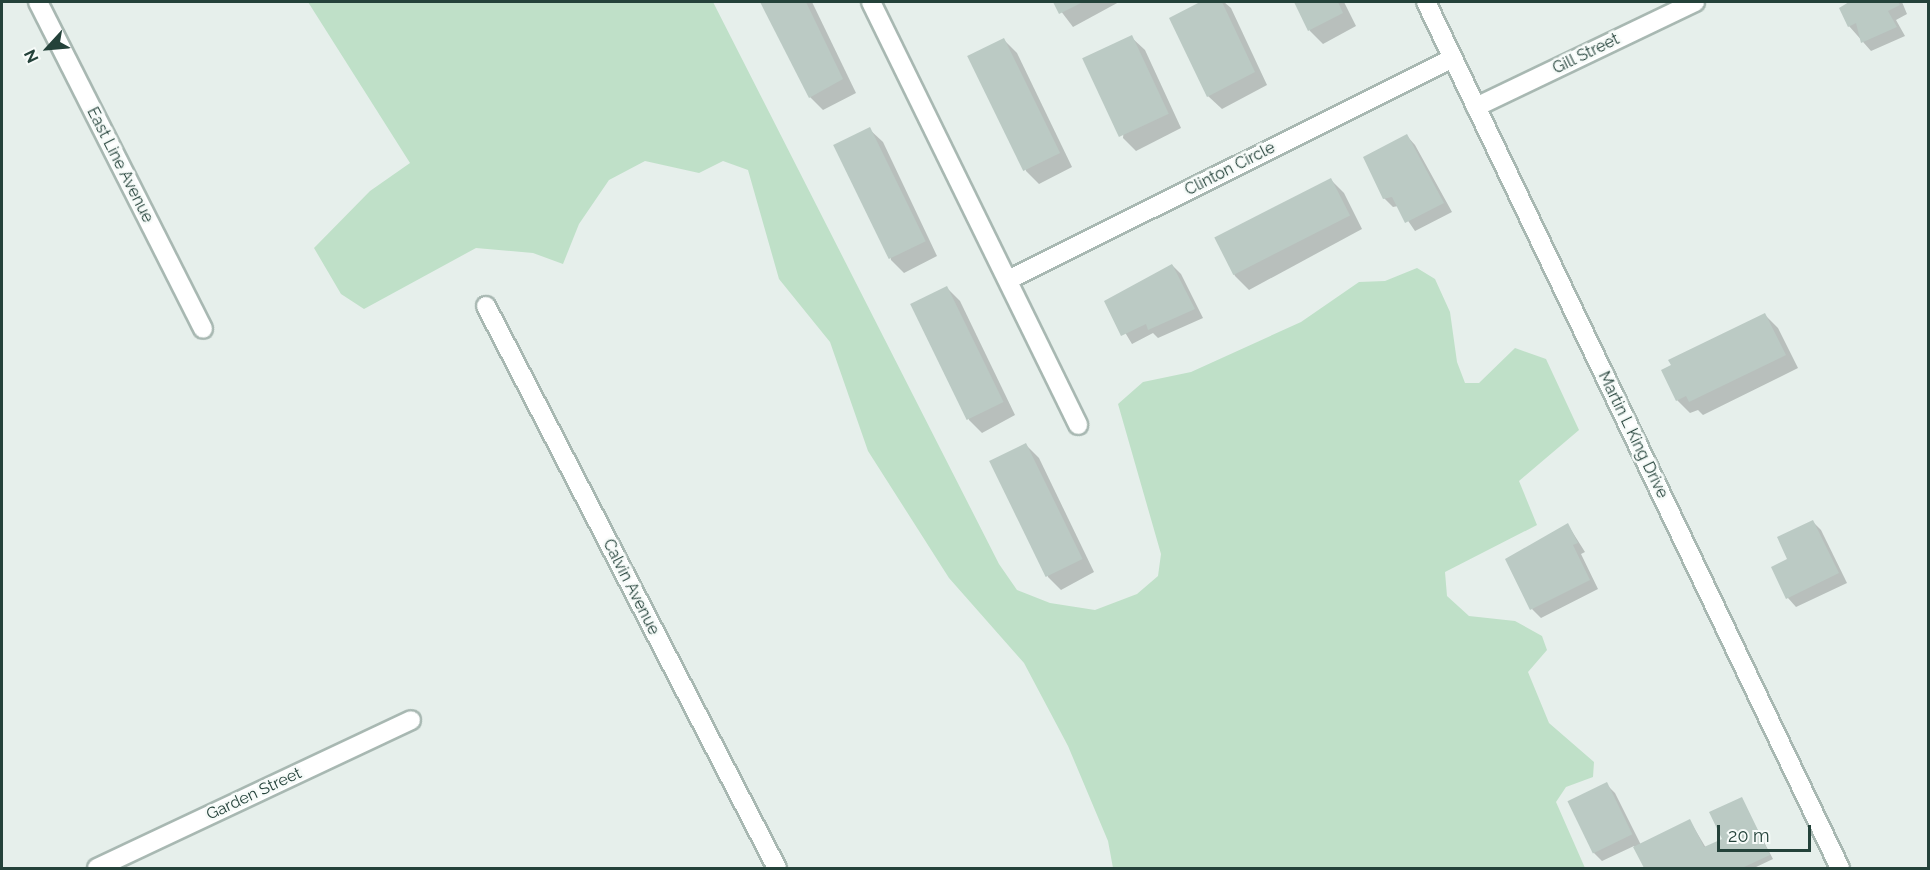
<!DOCTYPE html>
<style>
body{margin:0}
#map{position:relative;width:1930px;height:870px;overflow:hidden;background:#e6efeb;font-family:Raleway,sans-serif}
div>[style]{position:absolute}
[style*='--x']{left:calc(var(--x)*1px);top:calc(var(--y)*1px);width:calc(var(--w)*1px);rotate:calc(var(--a)*1deg)}
.green>*{inset:0;background:#bfe0c8}
.shadow>*{inset:0;background:#0003}
.building>*{inset:0;background:#bbcac4;transform-origin:0 0}
.roads{filter:drop-shadow(2px 0 #a8b8b2) drop-shadow(-2px 0 #a8b8b2) drop-shadow(0 2px #a8b8b2) drop-shadow(0 -2px #a8b8b2)}
.street>*{height:18px;margin:-9px;padding:0 9px;transform-origin:9px;border-radius:9px;background:#fff}
.secondary>*{height:18px;margin:-9px;padding:0 9px;transform-origin:9px;border-radius:9px;background:#fff}
span{translate:-50% -50%;white-space:nowrap;text-align:center;line-height:1.15;-webkit-text-stroke:5px #f7fbf9;paint-order:stroke}
.street-label{font-size:16px;color:#24423a}
.frame{position:absolute;inset:0;border:3px solid #24423a;pointer-events:none}
.north{position:absolute;left:18px;top:18px;width:60px;height:60px;-webkit-text-stroke:4px #f7fbf9;paint-order:stroke;rotate:244deg;font-size:16px;font-weight:700;line-height:24px;text-align:center;color:#24423a}
.north::after{content:'';display:block;margin:auto;width:21px;height:27px;background:#24423a;clip-path:polygon(50% 0,100% 100%,50% 72%,0 100%)}
.scale{position:absolute;left:1717px;top:825px;width:94px;height:27px;box-sizing:border-box;border:3px solid #24423a;border-top:0;padding-left:8px;font-size:18px;line-height:21px;white-space:nowrap;color:#24423a;-webkit-text-stroke:4px #f7fbf9;paint-order:stroke}
</style>
<div id="map">
<div class="green">
<div style="clip-path:polygon(308px 2px,713px 2px,999px 564px,1017px 590px,1050px 603px,1095px 610px,1137px 594px,1158px 576px,1161px 554px,1118px 404px,1143px 382px,1191px 372px,1301px 322px,1359px 282px,1385px 281px,1417px 268px,1435px 279px,1450px 312px,1457px 362px,1465px 383px,1479px 383px,1515px 348px,1546px 359px,1579px 430px,1519px 481px,1537px 525px,1445px 572px,1447px 596px,1469px 616px,1515px 621px,1542px 636px,1547px 650px,1528px 672px,1549px 723px,1594px 762px,1593px 777px,1566px 787px,1556px 802px,1585px 868px,1113px 868px,1108px 841px,1068px 746px,1024px 663px,949px 578px,868px 451px,830px 342px,779px 279px,748px 170px,723px 161px,699px 173px,645px 161px,609px 180px,579px 224px,563px 264px,533px 253px,476px 248px,364px 309px,341px 294px,314px 248px,370px 191px,410px 163px)"></div>
</div>
<div class="shadow">
<div style="clip-path:polygon(762px 2px,812px 2px,856px 93px,823px 110px,810px 97px)"></div>
<div style="clip-path:polygon(1054px 2px,1119px 2px,1073px 27px)"></div>
<div style="clip-path:polygon(1204px 2px,1224px 2px,1231px 8px,1267px 85px,1222px 109px,1208px 96px,1171px 18px)"></div>
<div style="clip-path:polygon(1295px 2px,1344px 2px,1356px 26px,1323px 44px,1310px 31px)"></div>
<div style="clip-path:polygon(1850px 2px,1902px 2px,1907px 14px,1896px 20px,1905px 36px,1871px 51px,1849px 26px)"></div>
<div style="clip-path:polygon(1131px 37px,1145px 50px,1181px 128px,1136px 151px,1123px 138px)"></div>
<div style="clip-path:polygon(1004px 40px,1017px 53px,1072px 167px,1039px 184px,1026px 171px)"></div>
<div style="clip-path:polygon(869px 129px,883px 142px,937px 256px,904px 273px,891px 260px)"></div>
<div style="clip-path:polygon(1407px 136px,1415px 145px,1452px 212px,1415px 231px,1398px 206px,1393px 207px,1384px 198px)"></div>
<div style="clip-path:polygon(1331px 180px,1344px 193px,1362px 229px,1249px 290px,1235px 276px,1217px 239px)"></div>
<div style="clip-path:polygon(1172px 265px,1181px 274px,1203px 318px,1158px 338px,1153px 333px,1132px 344px,1106px 301px)"></div>
<div style="clip-path:polygon(947px 288px,960px 301px,1015px 415px,982px 433px,969px 420px)"></div>
<div style="clip-path:polygon(1765px 315px,1778px 328px,1798px 368px,1703px 415px,1698px 410px,1690px 413px,1677px 400px)"></div>
<div style="clip-path:polygon(1026px 445px,1039px 458px,1094px 572px,1061px 590px,1048px 577px)"></div>
<div style="clip-path:polygon(1812px 521px,1821px 530px,1847px 583px,1796px 607px,1788px 598px,1789px 559px)"></div>
<div style="clip-path:polygon(1568px 525px,1585px 552px,1581px 554px,1598px 589px,1541px 618px,1532px 609px)"></div>
<div style="clip-path:polygon(1606px 784px,1615px 793px,1641px 845px,1690px 821px,1706px 848px,1724px 840px,1741px 799px,1773px 859px,1754px 868px,1645px 868px,1634px 846px,1602px 861px,1593px 852px)"></div>
</div>
<div class="building">
<div style="clip-path:polygon(760px 2px,806px 2px,843px 79px,809px 98px)"></div>
<div style="clip-path:polygon(1053px 2px,1083px 2px,1059px 14px)"></div>
<div style="clip-path:polygon(1200px 2px,1222px 2px,1255px 72px,1207px 97px,1169px 18px)"></div>
<div style="clip-path:polygon(1294px 2px,1338px 2px,1343px 13px,1308px 31px)"></div>
<div style="clip-path:polygon(1849px 2px,1898px 2px,1900px 5px,1888px 11px,1897px 27px,1861px 43px,1856px 23px,1848px 27px,1839px 8px)"></div>
<div style="left:1132px;top:35px;width:87px;height:55px;rotate:65deg"></div>
<div style="left:1004px;top:38px;width:128px;height:41px;rotate:64deg"></div>
<div style="left:870px;top:127px;width:127px;height:41px;rotate:64deg"></div>
<div style="clip-path:polygon(1407px 134px,1444px 203px,1405px 223px,1392px 197px,1383px 199px,1363px 157px)"></div>
<div style="left:1331px;top:178px;width:42px;height:131px;rotate:63deg"></div>
<div style="clip-path:polygon(1172px 264px,1195px 309px,1148px 330px,1146px 324px,1121px 336px,1104px 301px)"></div>
<div style="left:947px;top:286px;width:129px;height:41px;rotate:64deg"></div>
<div style="clip-path:polygon(1765px 313px,1786px 355px,1689px 402px,1686px 396px,1676px 401px,1661px 370px,1671px 365px,1668px 360px)"></div>
<div style="left:1026px;top:443px;width:129px;height:41px;rotate:64deg"></div>
<div style="clip-path:polygon(1813px 520px,1839px 573px,1786px 599px,1771px 567px,1787px 559px,1777px 537px)"></div>
<div style="clip-path:polygon(1568px 523px,1578px 543px,1573px 545px,1590px 580px,1530px 610px,1505px 559px)"></div>
<div style="left:1607px;top:782px;width:58px;height:44px;rotate:64deg"></div>
<div style="clip-path:polygon(1742px 797px,1770px 855px,1742px 868px,1644px 868px,1633px 847px,1690px 819px,1704px 847px,1722px 839px,1709px 812px)"></div>
</div>
<div class="roads">
<div class="street">
<div style="--x:38;--y:2;--w:366;--a:63.2"></div>
<div style="--x:871;--y:2;--w:471;--a:63.9"></div>
<div style="--x:1476;--y:107;--w:243;--a:-25.6"></div>
<div style="--x:1008;--y:280;--w:497;--a:-26.5"></div>
<div style="--x:486;--y:306;--w:633;--a:62.63"></div>
<div style="--x:97;--y:868;--w:347;--a:-25.2"></div>
</div>
<div class="secondary">
<div style="--x:1426;--y:2;--w:960;--a:64.45"></div>
</div>
</div>
<div class="street-label">
<span style="left:1586px;top:54px;rotate:-26deg">Gill Street</span>
<span style="left:120px;top:165px;rotate:63deg">East Line Avenue</span>
<span style="left:1230px;top:169px;rotate:-27deg">Clinton Circle</span>
<span style="left:1633px;top:435px;rotate:64deg">Martin L King Drive</span>
<span style="left:631px;top:587px;rotate:63deg">Calvin Avenue</span>
<span style="left:254px;top:794px;rotate:-25deg">Garden Street</span>
</div>
<div class="frame"></div>
<div class="north">N</div>
<div class="scale">20 m</div>
</div>
